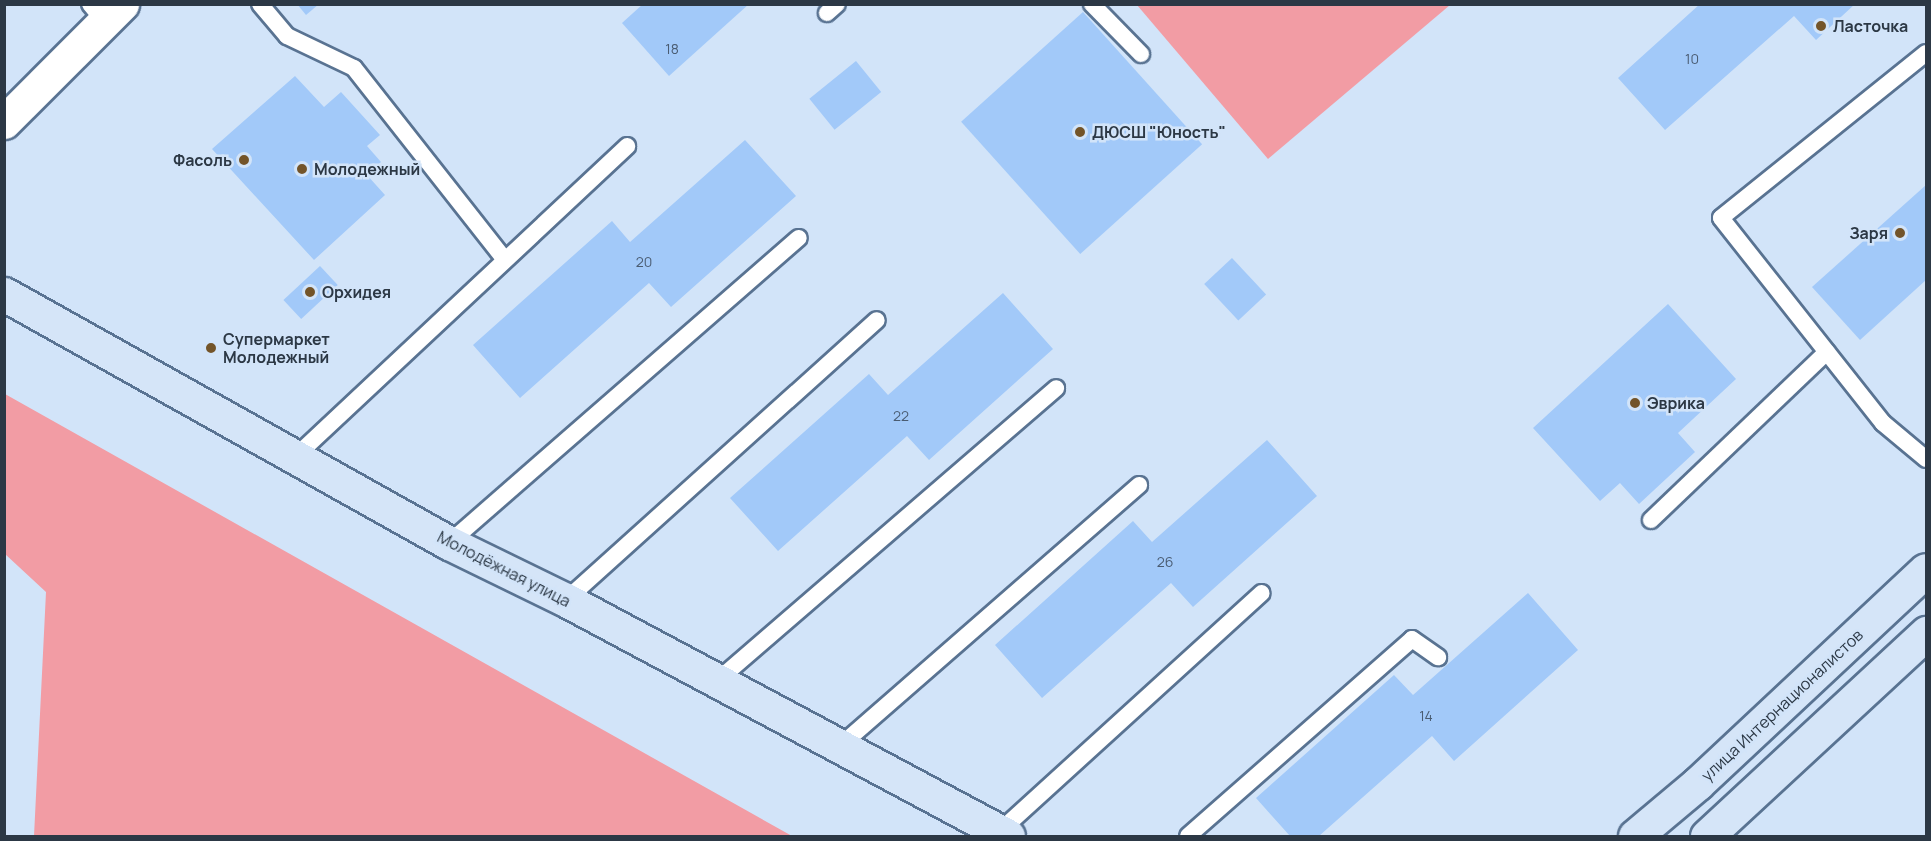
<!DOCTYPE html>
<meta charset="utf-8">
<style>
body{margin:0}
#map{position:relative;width:1931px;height:841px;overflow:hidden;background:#d2e4f9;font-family:Manrope,sans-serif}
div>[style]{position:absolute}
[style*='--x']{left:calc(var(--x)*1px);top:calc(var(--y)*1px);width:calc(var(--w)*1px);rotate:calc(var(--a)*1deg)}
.green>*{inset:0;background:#f29ca4}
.building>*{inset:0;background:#a2c9f9;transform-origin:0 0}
.roads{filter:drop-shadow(2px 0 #597392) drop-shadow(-2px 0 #597392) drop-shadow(0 2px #597392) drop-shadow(0 -2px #597392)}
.lane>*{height:16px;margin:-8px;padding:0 8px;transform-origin:8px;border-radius:8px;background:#fff}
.street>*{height:33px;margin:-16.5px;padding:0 16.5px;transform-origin:16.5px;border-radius:16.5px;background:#fff}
.secondary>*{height:33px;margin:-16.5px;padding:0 16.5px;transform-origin:16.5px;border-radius:16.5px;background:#d5e5f8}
.dots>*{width:16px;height:16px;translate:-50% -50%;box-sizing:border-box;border:3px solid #d2e4f9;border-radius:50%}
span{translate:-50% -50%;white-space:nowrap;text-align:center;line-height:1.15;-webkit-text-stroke:5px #d2e4f9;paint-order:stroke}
.number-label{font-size:14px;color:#4a5c72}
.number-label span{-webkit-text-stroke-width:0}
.poi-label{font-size:16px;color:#2c3845;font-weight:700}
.left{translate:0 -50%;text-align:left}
.right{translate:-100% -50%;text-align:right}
.street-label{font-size:16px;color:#2c3845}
.frame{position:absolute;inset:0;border:6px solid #2c3845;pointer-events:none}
</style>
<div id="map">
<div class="green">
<div style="clip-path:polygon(1137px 5px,1450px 5px,1268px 159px)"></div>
<div style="clip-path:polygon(4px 394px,5px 394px,792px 836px,34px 836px,46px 592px,5px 554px)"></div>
</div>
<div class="building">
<div style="clip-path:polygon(297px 4px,319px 4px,306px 15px)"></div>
<div style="clip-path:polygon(643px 4px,749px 4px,669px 76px,622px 23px)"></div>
<div style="clip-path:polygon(1700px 4px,1855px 4px,1816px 40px,1794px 16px,1665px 130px,1618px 78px)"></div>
<div style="left:1083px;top:12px;width:178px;height:164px;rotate:48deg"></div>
<div style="left:856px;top:61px;width:40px;height:60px;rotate:51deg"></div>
<div style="clip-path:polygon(295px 76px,324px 107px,341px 92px,380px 135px,367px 146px,381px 162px,367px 175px,385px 195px,314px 260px,212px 149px)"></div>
<div style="clip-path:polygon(745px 140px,796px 196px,671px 307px,649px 283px,520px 398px,473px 345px,612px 221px,630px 242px)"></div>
<div style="clip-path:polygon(1926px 185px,1926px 280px,1860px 340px,1812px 287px)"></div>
<div style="left:1232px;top:258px;width:50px;height:38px;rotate:47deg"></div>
<div style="left:320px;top:266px;width:26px;height:50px;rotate:47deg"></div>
<div style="clip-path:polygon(1003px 293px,1053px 349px,929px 460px,907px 436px,778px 551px,730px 498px,869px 374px,888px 395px)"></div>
<div style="clip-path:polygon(1668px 304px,1736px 379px,1678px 433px,1695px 452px,1639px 504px,1620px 483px,1600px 501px,1533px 428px)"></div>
<div style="clip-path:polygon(1267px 440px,1317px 496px,1193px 607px,1171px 583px,1042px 698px,995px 645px,1133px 521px,1152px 542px)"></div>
<div style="clip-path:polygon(1528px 593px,1578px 650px,1454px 761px,1432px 736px,1319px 836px,1290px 836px,1256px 798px,1394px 675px,1413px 695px)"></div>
</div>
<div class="roads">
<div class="lane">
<div style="--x:90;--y:4;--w:23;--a:50"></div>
<div style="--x:260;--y:4;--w:42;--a:49.8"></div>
<div style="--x:287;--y:36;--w:74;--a:25.5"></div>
<div style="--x:354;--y:68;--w:244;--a:51.8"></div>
<div style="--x:1092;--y:4;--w:70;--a:45.6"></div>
<div style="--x:827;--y:13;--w:13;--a:-42"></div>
<div style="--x:1926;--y:53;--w:263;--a:141.2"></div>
<div style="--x:1721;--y:218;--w:261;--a:51.7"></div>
<div style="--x:1883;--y:423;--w:56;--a:39.9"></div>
<div style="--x:295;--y:457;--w:455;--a:-43.1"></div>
<div style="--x:1651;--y:520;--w:243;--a:-43.7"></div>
<div style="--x:449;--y:543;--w:464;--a:-41.1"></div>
<div style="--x:566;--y:600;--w:418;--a:-42"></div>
<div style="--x:717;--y:681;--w:448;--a:-40.8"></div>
<div style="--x:840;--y:746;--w:397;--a:-41.1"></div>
<div style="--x:999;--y:832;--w:355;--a:-42.3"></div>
<div style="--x:1188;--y:836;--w:298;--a:-41.3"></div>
<div style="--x:1412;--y:639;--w:32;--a:35"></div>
</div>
<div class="street">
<div style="--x:4;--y:122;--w:167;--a:-45"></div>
</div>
<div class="secondary">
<div style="--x:4;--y:294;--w:510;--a:29.23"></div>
<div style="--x:449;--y:543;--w:130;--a:26"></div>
<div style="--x:566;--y:600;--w:501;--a:28.1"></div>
<div style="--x:1635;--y:836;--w:81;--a:-40"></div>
<div style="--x:1697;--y:784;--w:313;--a:-43.1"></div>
<div style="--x:1707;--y:836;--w:299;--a:-42.8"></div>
</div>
</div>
<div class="dots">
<div style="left:1821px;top:26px;background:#735429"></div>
<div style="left:1080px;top:132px;background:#735429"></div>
<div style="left:244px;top:160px;background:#735429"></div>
<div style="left:302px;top:169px;background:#735429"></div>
<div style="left:1900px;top:233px;background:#735429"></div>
<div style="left:310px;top:292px;background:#735429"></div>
<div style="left:211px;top:348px;background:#735429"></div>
<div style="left:1635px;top:403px;background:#735429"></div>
</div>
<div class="number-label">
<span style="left:672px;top:49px">18</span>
<span style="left:1692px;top:59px">10</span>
<span style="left:644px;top:262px">20</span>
<span style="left:901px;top:416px">22</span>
<span style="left:1165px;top:562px">26</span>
<span style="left:1426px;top:716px">14</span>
</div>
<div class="poi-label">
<span class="left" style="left:1833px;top:26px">Ласточка</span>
<span class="left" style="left:1092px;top:132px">ДЮСШ "Юность"</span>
<span class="right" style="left:232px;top:160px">Фасоль</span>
<span class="left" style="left:314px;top:169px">Молодежный</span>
<span class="right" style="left:1888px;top:233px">Заря</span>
<span class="left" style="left:322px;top:292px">Орхидея</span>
<span class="left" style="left:223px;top:348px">Супермаркет<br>Молодежный</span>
<span class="left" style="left:1647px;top:403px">Эврика</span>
</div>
<div class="street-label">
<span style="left:504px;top:569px;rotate:27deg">Молодёжная улица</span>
<span style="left:1782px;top:705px;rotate:-43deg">улица Интернационалистов</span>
</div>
<div class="frame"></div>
</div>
